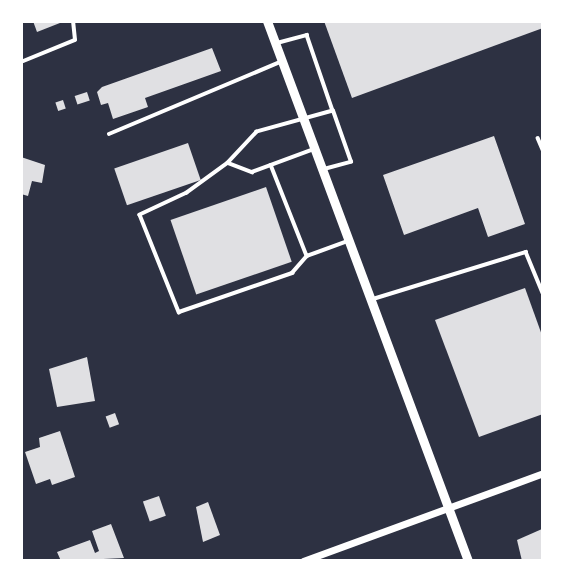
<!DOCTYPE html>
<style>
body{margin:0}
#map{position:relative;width:564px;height:582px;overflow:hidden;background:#2d3142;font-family:"Open Sans",sans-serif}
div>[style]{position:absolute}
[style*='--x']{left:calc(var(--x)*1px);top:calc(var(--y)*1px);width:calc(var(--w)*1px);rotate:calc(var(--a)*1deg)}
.building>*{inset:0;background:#e0e0e3;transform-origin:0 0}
.service>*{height:3.5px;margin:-1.75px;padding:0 1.75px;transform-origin:1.75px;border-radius:1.75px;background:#fff}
.minor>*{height:7px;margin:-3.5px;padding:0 3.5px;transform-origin:3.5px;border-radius:3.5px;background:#fff}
.tertiary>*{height:9px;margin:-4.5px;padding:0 4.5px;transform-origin:4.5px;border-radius:4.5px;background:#fff}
span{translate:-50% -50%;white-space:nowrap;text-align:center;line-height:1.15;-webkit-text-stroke:5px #fff;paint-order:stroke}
.frame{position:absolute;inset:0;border:23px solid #fff;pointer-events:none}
</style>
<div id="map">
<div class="building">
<div style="clip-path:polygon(33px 21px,65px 21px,37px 32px)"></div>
<div style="clip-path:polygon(324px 21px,543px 21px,543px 28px,352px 98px)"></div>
<div style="clip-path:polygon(212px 48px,221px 71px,145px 98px,148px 107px,113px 119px,108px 103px,101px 105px,97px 92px,102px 87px)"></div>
<div style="left:87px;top:92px;width:9px;height:13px;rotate:72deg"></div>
<div style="left:63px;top:100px;width:9px;height:8px;rotate:72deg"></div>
<div style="clip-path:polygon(494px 136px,525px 224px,488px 237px,478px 208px,404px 235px,383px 175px)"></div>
<div style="left:188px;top:143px;width:39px;height:78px;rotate:71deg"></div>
<div style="clip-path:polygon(21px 157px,45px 165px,42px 183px,32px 181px,28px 196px,21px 194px)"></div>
<div style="left:266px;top:187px;width:79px;height:101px;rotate:71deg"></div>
<div style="clip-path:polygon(525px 288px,543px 338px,543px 414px,479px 437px,435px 320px)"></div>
<div style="clip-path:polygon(87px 357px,95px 401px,57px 407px,49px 369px)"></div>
<div style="left:115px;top:413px;width:12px;height:10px;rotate:70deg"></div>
<div style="clip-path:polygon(60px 431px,75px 477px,52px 485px,50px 479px,36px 484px,25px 452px,40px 447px,39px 438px)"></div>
<div style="left:159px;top:496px;width:21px;height:17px;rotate:71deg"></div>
<div style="clip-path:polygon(208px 502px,220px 535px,203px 542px,196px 507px)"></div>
<div style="clip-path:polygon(111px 524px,124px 558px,61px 561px,57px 552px,90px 540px,95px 553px,99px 551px,92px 531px)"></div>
<div style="clip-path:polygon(542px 529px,543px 561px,522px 561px,517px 540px)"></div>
</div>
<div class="service">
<div style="--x:277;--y:43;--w:31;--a:-15"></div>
<div style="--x:307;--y:35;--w:80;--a:71.1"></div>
<div style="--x:333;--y:111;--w:79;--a:164.6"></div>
<div style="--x:257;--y:132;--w:42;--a:133.1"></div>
<div style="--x:228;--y:163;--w:26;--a:21"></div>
<div style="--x:252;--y:172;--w:66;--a:-20.4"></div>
<div style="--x:21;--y:62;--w:58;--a:-22.2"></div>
<div style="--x:75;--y:40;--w:19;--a:-96"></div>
<div style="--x:109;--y:134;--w:186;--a:-22.8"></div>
<div style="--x:538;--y:138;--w:13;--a:67"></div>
<div style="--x:228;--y:163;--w:51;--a:143.8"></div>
<div style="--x:187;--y:193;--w:52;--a:154.9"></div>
<div style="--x:140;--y:215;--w:105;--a:68.1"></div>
<div style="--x:179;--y:312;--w:120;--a:-19"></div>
<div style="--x:292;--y:273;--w:23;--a:-49"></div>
<div style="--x:271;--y:165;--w:98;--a:68.4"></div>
<div style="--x:307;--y:256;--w:44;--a:-20.1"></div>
<div style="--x:324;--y:169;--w:28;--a:-15"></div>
<div style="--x:351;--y:162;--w:54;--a:-109.4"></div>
<div style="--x:373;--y:299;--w:160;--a:-17.1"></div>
<div style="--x:526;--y:252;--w:44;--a:67.5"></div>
</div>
<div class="minor">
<div style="--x:303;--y:561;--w:256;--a:-20.1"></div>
</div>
<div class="tertiary">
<div style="--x:267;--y:21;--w:576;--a:69.58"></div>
</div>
<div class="frame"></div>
</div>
